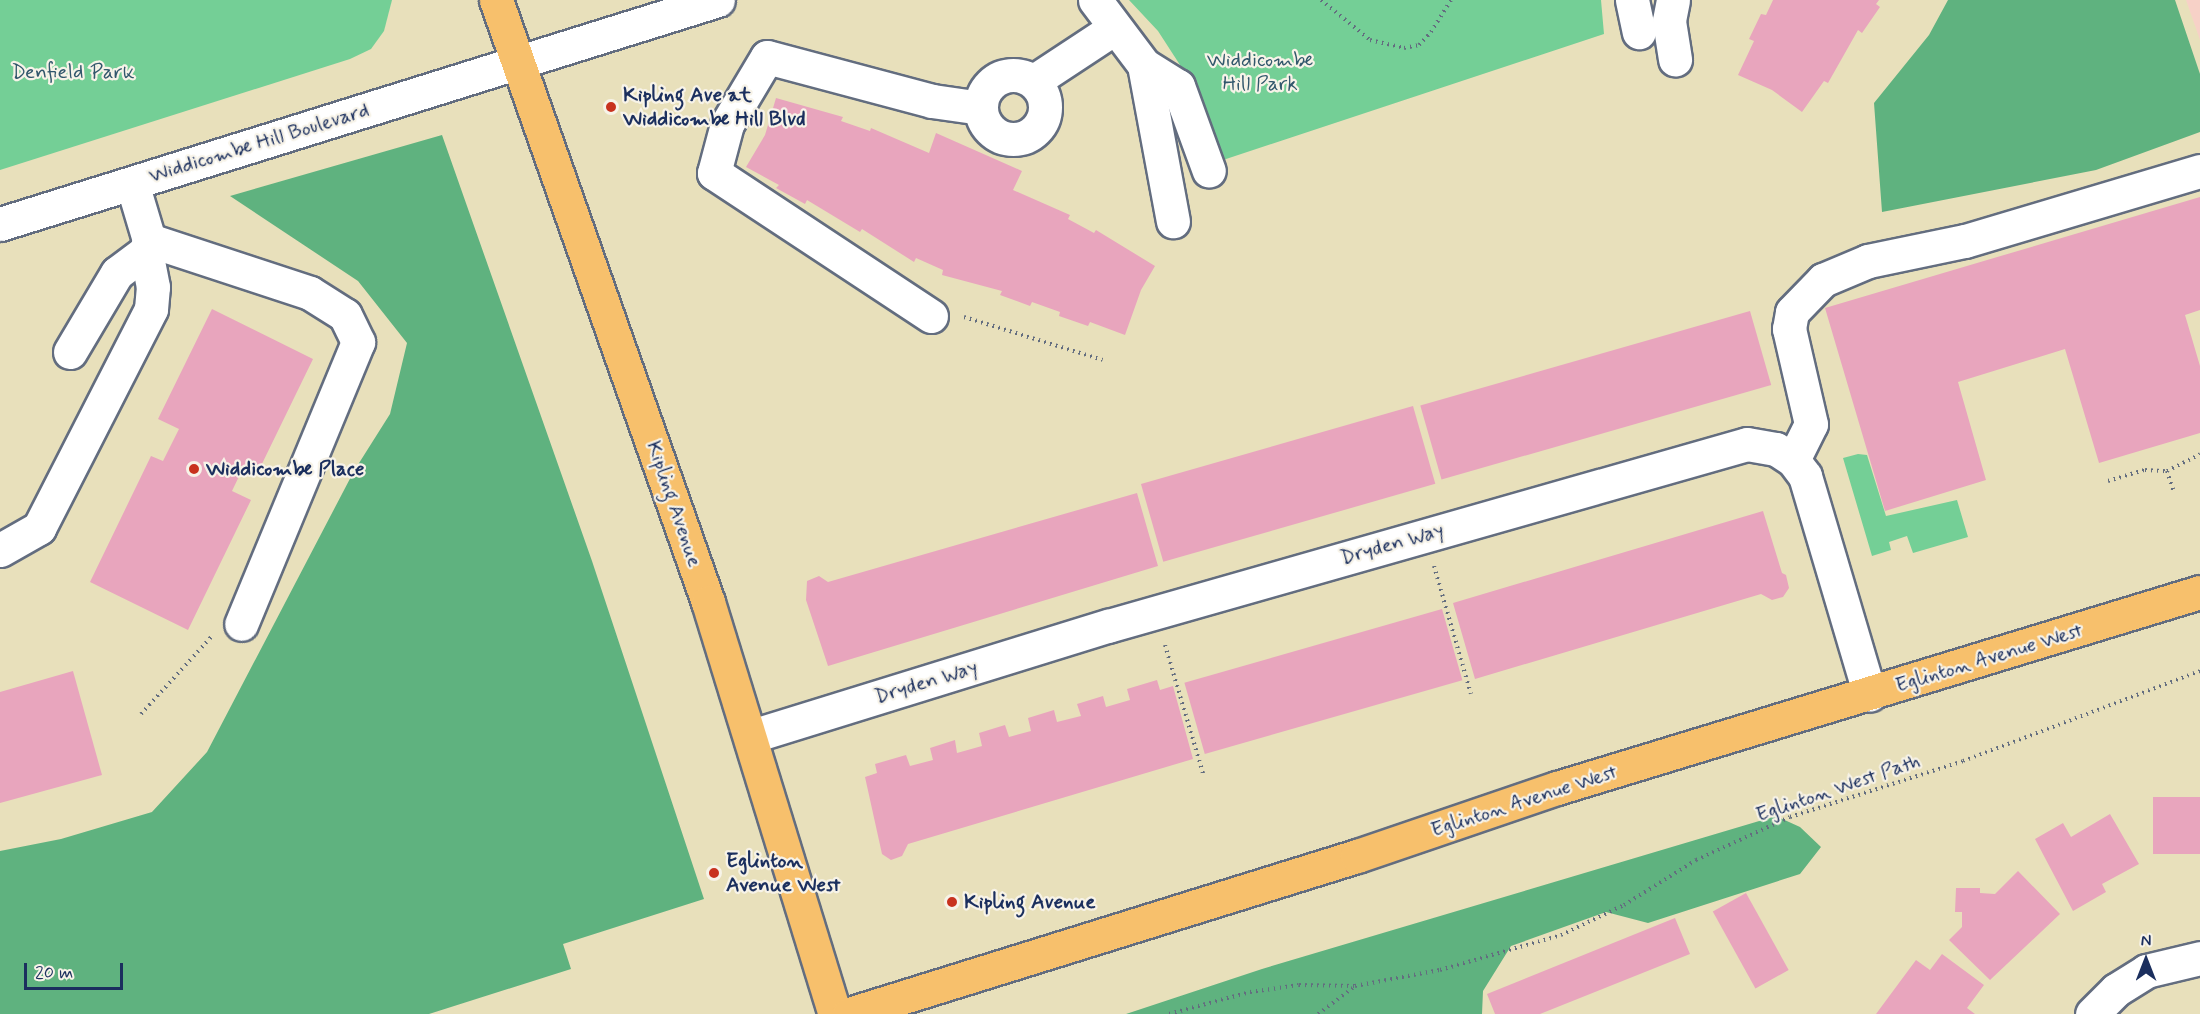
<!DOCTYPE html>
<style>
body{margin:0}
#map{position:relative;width:2200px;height:1014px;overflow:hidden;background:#e8e0bb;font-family:Mynerve,sans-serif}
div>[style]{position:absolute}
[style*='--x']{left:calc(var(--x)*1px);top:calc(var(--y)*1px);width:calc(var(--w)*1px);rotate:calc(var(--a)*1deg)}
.built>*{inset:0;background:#f7d1c7}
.green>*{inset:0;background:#74cf96}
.forest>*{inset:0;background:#5fb27f}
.building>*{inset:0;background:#e8a5bd;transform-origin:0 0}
.path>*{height:4px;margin-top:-2px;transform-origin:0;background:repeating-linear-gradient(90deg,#636d7f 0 1.5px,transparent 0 6px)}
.roads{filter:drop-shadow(2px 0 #636d7f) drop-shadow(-2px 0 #636d7f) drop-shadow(0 2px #636d7f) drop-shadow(0 -2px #636d7f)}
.minor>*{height:33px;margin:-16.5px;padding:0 16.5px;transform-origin:16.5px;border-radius:16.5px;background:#fff}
.minor>.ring{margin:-16.5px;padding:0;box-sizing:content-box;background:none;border:33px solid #fff;border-radius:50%}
.major>*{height:33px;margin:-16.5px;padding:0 16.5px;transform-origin:16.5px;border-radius:16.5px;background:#f7c06c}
.dots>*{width:16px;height:16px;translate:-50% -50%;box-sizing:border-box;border:3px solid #f7f3e8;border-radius:50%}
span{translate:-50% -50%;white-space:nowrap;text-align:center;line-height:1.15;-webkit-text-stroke:4.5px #f7f3e8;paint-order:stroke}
.park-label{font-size:21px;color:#31576c}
.poi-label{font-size:21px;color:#1b2f5e;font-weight:700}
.left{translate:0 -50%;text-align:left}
.street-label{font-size:21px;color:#1b2f5e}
.north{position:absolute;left:2116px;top:930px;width:60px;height:60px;-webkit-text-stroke:4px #f7f3e8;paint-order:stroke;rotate:0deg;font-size:16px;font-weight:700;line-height:24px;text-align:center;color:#1b2f5e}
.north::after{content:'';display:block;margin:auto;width:21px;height:27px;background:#1b2f5e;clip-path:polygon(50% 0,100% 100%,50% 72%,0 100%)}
.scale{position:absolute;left:24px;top:963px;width:99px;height:27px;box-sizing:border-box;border:3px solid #1b2f5e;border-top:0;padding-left:8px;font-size:18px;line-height:21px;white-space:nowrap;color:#1b2f5e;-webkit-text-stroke:4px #f7f3e8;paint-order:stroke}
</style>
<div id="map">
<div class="built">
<div style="clip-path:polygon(2186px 0,2200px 0,2200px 40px)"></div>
</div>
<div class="green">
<div style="clip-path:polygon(0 0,392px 0,384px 31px,371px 49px,350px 59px,0 170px)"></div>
<div style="clip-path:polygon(1129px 0,1601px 0,1604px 34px,1211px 164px,1180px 65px,1158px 31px)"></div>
<div style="clip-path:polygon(1858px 454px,1867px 455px,1886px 516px,1957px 500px,1968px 537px,1913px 553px,1907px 536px,1889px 542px,1891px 550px,1872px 556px,1843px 458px)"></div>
</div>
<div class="forest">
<div style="clip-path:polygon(1948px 0,2175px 0,2200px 74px,2200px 132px,2096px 170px,1882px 212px,1874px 103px,1929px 35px)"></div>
<div style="clip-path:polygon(442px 135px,592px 561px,704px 899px,563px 944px,571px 969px,429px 1014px,0 1014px,0 851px,61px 839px,152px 812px,207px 752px,354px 471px,390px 414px,407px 343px,358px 281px,230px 196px)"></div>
<div style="clip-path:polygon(1776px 816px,1800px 827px,1821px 847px,1800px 874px,1648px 923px,1606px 912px,1511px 946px,1483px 991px,1482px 1014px,1126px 1014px,1262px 969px)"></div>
</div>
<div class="building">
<div style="clip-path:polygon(1773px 0,1879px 0,1876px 4px,1880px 7px,1862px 33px,1858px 30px,1828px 83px,1824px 81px,1802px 112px,1772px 90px,1738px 75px,1754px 41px,1749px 39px,1761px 14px,1766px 15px)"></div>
<div style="clip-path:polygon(776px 98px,843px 117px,841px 121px,870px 131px,871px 128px,929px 153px,936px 133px,1022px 171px,1013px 190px,1070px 215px,1068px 219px,1094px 233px,1096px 230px,1155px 266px,1141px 290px,1125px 335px,1090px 322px,1088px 326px,1059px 316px,1060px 312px,1032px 302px,1030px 306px,1000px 295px,1002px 291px,942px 275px,943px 270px,916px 258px,914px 262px,862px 229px,860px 232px,807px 200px,805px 204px,776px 188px,779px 185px,746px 167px,765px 135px)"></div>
<div style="clip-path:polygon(2200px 197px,2200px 310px,2185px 315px,2200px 366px,2200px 433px,2099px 463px,2065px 349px,1958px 382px,1986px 480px,1885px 511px,1825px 308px)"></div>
<div style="clip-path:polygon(212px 309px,313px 359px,258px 472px,244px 466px,232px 491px,251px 500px,188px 630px,90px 582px,151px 456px,163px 461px,179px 429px,158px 419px)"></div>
<div style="left:1750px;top:311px;width:77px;height:343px;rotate:74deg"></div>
<div style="left:1413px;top:406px;width:81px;height:283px;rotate:74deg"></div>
<div style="clip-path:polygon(1137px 493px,1158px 566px,828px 666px,806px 600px,807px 581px,819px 576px,828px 582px)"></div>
<div style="clip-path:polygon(1763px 511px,1782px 573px,1786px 575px,1789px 588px,1783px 597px,1772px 600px,1761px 594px,1475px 679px,1453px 603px)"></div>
<div style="left:1442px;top:609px;width:74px;height:268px;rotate:74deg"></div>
<div style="clip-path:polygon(73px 671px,102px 775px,0 803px,0 692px)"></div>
<div style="clip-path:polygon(1157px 680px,1160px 690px,1173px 686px,1193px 759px,908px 844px,902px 856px,891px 860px,882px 854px,865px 777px,877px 773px,875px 764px,906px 755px,910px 766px,933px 760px,930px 748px,955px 740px,957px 753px,982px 746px,979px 733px,1005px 725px,1009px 737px,1031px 731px,1028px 718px,1054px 710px,1057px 722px,1081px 716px,1077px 704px,1103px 696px,1106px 707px,1130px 700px,1127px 689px)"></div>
<div style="left:2200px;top:797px;width:57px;height:47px;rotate:90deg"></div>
<div style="clip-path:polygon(2110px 814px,2139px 864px,2102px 884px,2106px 892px,2073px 911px,2035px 839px,2063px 823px,2071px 837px)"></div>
<div style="clip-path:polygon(2018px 871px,2060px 914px,1990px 980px,1949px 940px,1962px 927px,1962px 912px,1955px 912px,1956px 888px,1980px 888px,1980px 893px,1995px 894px)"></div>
<div style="left:1746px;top:893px;width:88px;height:38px;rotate:61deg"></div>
<div style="clip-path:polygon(1675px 918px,1690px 954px,1540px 1014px,1495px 1014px,1487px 994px)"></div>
<div style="clip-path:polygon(1942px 954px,1984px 985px,1967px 1008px,1975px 1014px,1876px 1014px,1916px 960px,1930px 970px)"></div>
</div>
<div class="path">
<div style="--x:1321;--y:0;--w:63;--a:39.2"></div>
<div style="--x:1370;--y:40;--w:35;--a:13"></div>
<div style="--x:1404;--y:48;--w:15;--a:-11"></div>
<div style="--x:1419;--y:45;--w:18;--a:-47"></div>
<div style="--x:1431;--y:32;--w:38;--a:-58"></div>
<div style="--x:964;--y:317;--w:145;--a:17.2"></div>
<div style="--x:2167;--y:471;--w:23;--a:72"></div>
<div style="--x:2108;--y:481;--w:39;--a:-17"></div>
<div style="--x:2145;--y:470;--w:22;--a:3"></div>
<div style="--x:2167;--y:471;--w:37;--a:-27"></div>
<div style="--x:1434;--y:566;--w:133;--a:73.9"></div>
<div style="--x:1165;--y:645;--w:134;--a:73.5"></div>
<div style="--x:141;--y:714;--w:104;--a:-47.7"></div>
<div style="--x:1169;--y:1014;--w:84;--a:-15.2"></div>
<div style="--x:1250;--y:992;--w:49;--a:-8.1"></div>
<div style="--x:1299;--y:985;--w:56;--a:1"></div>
<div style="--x:1355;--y:986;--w:86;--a:-10.7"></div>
<div style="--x:1440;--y:970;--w:126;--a:-16.1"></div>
<div style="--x:1561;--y:935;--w:70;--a:-25.5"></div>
<div style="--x:1624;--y:905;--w:85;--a:-32"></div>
<div style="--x:1696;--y:860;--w:103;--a:-24.6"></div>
<div style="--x:1790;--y:817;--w:182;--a:-17.9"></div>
<div style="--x:1963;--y:761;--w:254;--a:-20.8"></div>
<div style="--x:1318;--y:1014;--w:45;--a:-36.9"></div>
</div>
<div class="roads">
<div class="minor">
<div style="--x:1095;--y:0;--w:81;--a:53"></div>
<div style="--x:1144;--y:65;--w:159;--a:79.5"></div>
<div style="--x:1632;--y:0;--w:33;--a:78"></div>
<div style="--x:1673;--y:0;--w:21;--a:101"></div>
<div style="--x:1669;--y:21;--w:39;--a:81"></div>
<div style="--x:1144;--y:65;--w:40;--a:32"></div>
<div style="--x:1178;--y:86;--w:90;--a:70"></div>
<div class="ring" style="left:981px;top:75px;width:31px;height:31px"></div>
<div style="--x:1034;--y:81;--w:95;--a:-33.4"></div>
<div style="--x:0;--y:224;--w:752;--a:-17.33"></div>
<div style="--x:149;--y:240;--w:169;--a:18.2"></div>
<div style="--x:310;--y:293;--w:41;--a:32.2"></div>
<div style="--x:345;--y:315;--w:30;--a:64"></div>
<div style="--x:358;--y:342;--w:305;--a:112.5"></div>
<div style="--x:931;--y:316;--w:260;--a:-146.6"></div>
<div style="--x:714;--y:173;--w:51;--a:-75.1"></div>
<div style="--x:727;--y:124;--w:78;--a:-59.2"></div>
<div style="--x:767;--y:57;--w:171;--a:14.9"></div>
<div style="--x:932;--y:101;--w:49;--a:8.1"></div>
<div style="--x:70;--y:352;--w:92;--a:-59.3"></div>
<div style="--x:117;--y:273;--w:36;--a:-37"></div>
<div style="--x:1793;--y:460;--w:40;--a:-63.4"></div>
<div style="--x:1811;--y:424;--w:98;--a:-103"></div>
<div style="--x:1789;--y:329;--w:17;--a:-80"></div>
<div style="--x:1792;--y:312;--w:45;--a:-45.9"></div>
<div style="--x:1823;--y:280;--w:49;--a:-22.9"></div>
<div style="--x:1868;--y:261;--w:99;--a:-11.7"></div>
<div style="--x:1965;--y:241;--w:245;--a:-16.6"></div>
<div style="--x:0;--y:550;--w:45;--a:-29.4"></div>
<div style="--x:39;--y:528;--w:246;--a:-62.9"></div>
<div style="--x:151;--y:309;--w:22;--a:-85"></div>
<div style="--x:153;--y:287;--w:37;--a:-101"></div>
<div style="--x:146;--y:251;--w:11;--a:-75"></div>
<div style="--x:149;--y:240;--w:59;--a:-106.6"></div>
<div style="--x:752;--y:736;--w:373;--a:-17.2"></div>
<div style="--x:1108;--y:626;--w:664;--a:-15.9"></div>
<div style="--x:1747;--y:444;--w:29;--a:10"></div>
<div style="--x:1776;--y:449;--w:20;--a:33"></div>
<div style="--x:1793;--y:460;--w:20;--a:53"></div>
<div style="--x:1805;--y:476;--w:228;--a:73.5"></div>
<div style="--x:2092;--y:1014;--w:34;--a:-45"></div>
<div style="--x:2116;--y:990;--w:36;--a:-32"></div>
<div style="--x:2146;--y:971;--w:56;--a:-13.5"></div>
</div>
<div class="major">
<div style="--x:496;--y:0;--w:638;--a:70.6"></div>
<div style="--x:708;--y:602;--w:431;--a:72.9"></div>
<div style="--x:849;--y:1014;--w:532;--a:-17.28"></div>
<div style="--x:1357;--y:856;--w:211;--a:-18.8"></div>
<div style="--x:1557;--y:788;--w:672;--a:-16.95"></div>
</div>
</div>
<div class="dots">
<div style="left:611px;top:107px;background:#c8321e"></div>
<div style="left:194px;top:469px;background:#c8321e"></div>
<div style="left:714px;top:873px;background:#c8321e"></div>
<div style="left:952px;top:902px;background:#c8321e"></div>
</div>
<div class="park-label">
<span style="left:1260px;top:72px">Widdicombe<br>Hill Park</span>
<span style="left:73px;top:72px">Denfield Park</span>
</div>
<div class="poi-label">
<span class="left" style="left:623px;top:107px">Kipling Ave at<br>Widdicombe Hill Blvd</span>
<span class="left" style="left:206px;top:469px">Widdicombe Place</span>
<span class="left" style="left:726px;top:873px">Eglinton<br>Avenue West</span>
<span class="left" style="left:964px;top:902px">Kipling Avenue</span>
</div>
<div class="street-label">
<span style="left:259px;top:143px;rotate:-17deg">Widdicombe Hill Boulevard</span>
<span style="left:674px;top:504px;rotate:71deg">Kipling Avenue</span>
<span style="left:1392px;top:544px;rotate:-16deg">Dryden Way</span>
<span style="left:1989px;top:658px;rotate:-17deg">Eglinton Avenue West</span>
<span style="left:926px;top:682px;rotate:-17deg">Dryden Way</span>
<span style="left:1838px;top:788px;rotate:-19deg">Eglinton West Path</span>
<span style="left:1524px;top:801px;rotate:-18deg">Eglinton Avenue West</span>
</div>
<div class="north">N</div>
<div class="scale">20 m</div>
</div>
